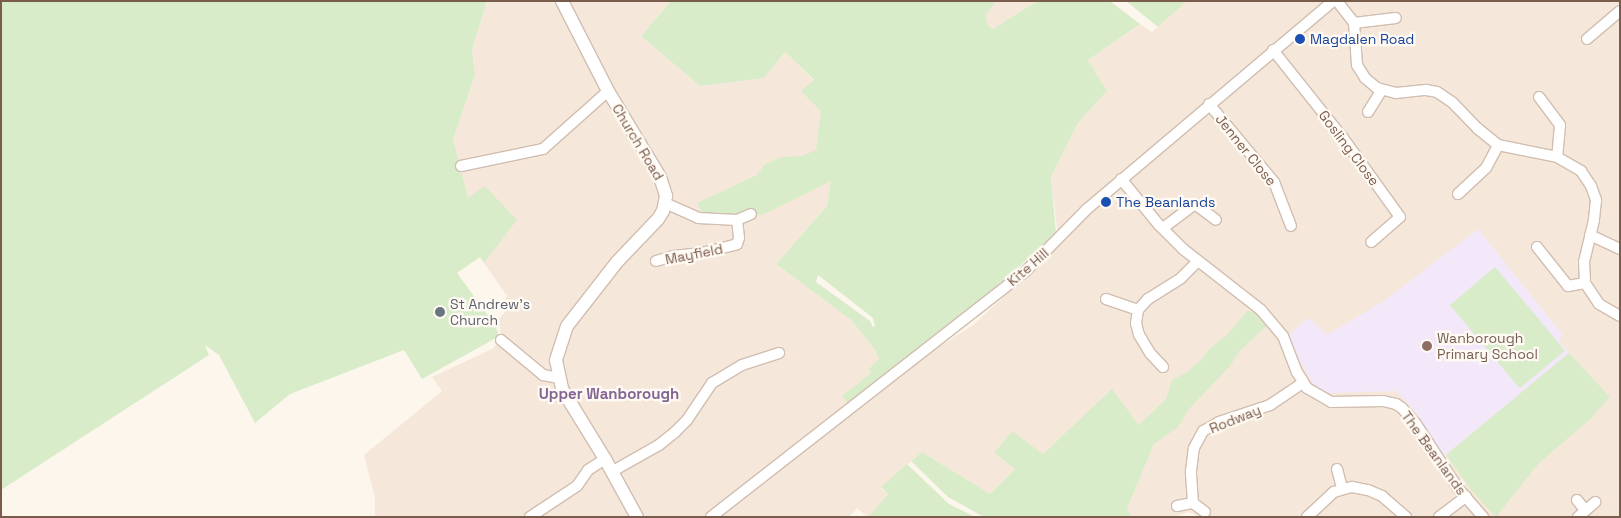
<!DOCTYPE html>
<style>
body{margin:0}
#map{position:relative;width:1621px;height:518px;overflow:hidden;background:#fdf6ec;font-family:"Space Grotesk",sans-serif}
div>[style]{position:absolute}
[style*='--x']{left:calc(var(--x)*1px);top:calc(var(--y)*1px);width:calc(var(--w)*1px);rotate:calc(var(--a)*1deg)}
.residential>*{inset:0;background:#f5e8da}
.education>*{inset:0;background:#f3e8fa}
.green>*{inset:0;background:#d8ecc9;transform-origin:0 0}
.roads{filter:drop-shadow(1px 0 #d1beb0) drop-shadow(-1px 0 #d1beb0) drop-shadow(0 1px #d1beb0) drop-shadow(0 -1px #d1beb0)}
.minor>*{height:10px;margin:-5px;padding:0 5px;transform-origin:5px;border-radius:5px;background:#fff}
.tertiary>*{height:12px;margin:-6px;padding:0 6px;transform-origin:6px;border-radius:6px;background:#fff}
.dots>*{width:14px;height:14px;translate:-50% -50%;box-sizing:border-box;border:2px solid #fffaf3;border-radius:50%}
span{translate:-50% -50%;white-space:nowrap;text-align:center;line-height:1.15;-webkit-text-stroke:4.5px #fffaf3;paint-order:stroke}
.transit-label{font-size:14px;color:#164399}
.left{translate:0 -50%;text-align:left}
.street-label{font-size:14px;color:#7a5c4d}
.worship-label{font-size:14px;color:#5b616d}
.education-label{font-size:14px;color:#785e54}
.neighbourhood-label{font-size:15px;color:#846695;font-weight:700}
.frame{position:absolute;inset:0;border:2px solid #7a5c4d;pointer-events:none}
</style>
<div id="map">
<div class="residential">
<div style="clip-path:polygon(487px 1px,671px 1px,641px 36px,700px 86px,764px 78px,785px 52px,830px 97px,841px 117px,827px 206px,776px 264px,851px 320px,874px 348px,879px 359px,870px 369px,872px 373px,842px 396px,880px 385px,973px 325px,1059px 246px,1051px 177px,1078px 123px,1107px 91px,1088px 60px,1140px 24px,1152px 32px,1187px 1px,1620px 1px,1620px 517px,1199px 517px,1189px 512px,1173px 517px,1132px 517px,1127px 509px,1154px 444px,1112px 390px,1043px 454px,1012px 432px,994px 453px,1015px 469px,990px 494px,922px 452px,881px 488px,888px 494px,868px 517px,857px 508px,849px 517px,375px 517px,375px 498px,364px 455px,442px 391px,432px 377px,492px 349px,501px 340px,499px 319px,509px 308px,503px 302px,507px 296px,484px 263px,516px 219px,468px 199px,453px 139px,475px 75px,472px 50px)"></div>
<div style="clip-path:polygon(996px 1px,1037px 1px,993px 29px,988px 25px,986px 15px)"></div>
</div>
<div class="education">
<div style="clip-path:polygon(1478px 229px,1563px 335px,1559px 340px,1569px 353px,1444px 456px,1417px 413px,1396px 391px,1329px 393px,1314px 386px,1286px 337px,1309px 318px,1327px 335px,1384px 301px)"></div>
</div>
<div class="green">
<div style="clip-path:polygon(1px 1px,487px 1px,472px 50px,475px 75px,453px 139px,468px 198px,485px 186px,517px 220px,484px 263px,480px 257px,457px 273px,495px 325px,498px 333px,496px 338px,422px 379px,404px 350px,290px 394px,255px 423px,219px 355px,205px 345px,209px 355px,1px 490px)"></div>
<div style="clip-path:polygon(evenodd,671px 1px,996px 1px,986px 15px,988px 25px,993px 29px,1037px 1px,1110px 1px,1140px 24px,1088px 60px,1107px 91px,1078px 123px,1051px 177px,1056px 233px,982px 301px,849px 405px,842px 396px,871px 373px,869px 369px,879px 359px,874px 348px,851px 320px,776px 264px,827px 206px,831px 181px,762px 215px,743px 213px,718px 216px,703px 214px,697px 203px,757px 175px,764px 165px,782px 157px,802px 156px,816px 150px,821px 111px,801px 91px,814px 80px,785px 52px,764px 78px,700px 86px,641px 36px,671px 1px,818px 275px,873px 318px,875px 326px,873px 327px,870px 321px,816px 282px,818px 275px)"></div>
<div style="clip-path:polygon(1126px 1px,1187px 1px,1158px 27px)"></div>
<div style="left:1495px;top:267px;width:109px;height:59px;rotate:50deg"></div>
<div style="clip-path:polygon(1247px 311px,1255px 312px,1266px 326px,1239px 352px,1230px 366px,1189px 409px,1178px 427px,1154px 444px,1127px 509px,1132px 517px,984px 517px,948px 497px,911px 461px,922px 452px,990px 494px,1015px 469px,994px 453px,1012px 431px,1043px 454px,1112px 389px,1139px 425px,1166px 399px,1172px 380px,1187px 372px,1200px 361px,1210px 348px,1226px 336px)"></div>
<div style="clip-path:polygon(1569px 353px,1610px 397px,1589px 420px,1539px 463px,1496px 517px,1471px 490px,1446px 455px)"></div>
<div style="clip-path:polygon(907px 464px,949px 504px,975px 517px,868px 517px,888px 494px,881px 487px)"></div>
</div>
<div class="roads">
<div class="minor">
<div style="--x:1337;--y:1;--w:28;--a:52"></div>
<div style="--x:1354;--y:23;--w:42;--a:85.9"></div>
<div style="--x:1357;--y:65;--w:15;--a:58"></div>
<div style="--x:1365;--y:78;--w:16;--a:40"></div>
<div style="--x:1377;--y:88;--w:20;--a:15"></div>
<div style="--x:1396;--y:93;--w:30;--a:-6"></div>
<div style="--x:1426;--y:90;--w:11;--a:10"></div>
<div style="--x:1437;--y:92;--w:18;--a:34"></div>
<div style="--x:1452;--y:102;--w:36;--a:46"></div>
<div style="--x:1477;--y:128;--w:27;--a:39"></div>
<div style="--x:1498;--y:145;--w:60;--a:11.5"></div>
<div style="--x:1557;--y:157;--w:28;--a:30"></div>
<div style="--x:1581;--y:171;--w:18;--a:56"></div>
<div style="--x:1591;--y:186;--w:15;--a:70"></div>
<div style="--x:1596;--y:200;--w:20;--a:96"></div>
<div style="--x:1594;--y:220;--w:43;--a:103.4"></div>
<div style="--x:1584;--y:262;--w:21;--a:87"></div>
<div style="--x:1585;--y:283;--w:25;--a:56"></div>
<div style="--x:1599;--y:304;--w:24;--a:30"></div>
<div style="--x:1354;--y:23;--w:42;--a:-6.8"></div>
<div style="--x:1587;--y:39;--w:43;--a:-40.3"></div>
<div style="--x:1273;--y:50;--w:112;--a:51.5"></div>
<div style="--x:1343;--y:138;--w:97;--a:54.2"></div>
<div style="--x:1400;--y:217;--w:38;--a:139"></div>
<div style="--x:1539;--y:97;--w:35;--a:53"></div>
<div style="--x:1560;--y:125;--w:32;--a:95"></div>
<div style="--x:1209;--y:104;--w:102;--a:50.2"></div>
<div style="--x:1274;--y:182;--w:47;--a:68.9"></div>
<div style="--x:1368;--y:112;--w:25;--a:-58"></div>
<div style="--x:461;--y:166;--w:84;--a:-11.7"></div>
<div style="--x:543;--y:149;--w:87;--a:-41.7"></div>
<div style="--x:1121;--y:179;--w:60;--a:50.4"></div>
<div style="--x:1159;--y:225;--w:34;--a:45"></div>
<div style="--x:1183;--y:249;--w:99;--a:38"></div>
<div style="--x:1261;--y:310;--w:34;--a:50"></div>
<div style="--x:1283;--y:336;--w:39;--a:69"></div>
<div style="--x:1297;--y:372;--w:19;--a:58"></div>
<div style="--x:1307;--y:388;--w:28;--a:30"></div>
<div style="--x:1331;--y:402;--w:52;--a:-1.1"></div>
<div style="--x:1383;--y:401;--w:13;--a:13"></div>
<div style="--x:1396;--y:404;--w:7;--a:34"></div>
<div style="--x:1402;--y:408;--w:21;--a:49"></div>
<div style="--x:1416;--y:424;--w:75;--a:56.9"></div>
<div style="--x:1457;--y:487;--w:40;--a:49"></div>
<div style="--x:1458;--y:194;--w:38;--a:-43"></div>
<div style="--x:1486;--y:168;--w:26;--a:-62"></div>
<div style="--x:665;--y:203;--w:36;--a:24"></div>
<div style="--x:698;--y:218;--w:39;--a:3"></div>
<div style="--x:737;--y:220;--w:15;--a:-23"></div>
<div style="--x:1163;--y:228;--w:40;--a:-37"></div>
<div style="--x:1195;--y:204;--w:26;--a:37"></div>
<div style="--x:1590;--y:235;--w:33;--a:25"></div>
<div style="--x:1537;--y:247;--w:50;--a:51.5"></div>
<div style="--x:1568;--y:286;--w:17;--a:-10"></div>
<div style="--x:656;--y:261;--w:18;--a:-16"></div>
<div style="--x:673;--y:256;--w:29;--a:-6"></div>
<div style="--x:702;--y:253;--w:36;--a:-14"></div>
<div style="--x:737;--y:244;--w:6;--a:-72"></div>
<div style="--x:739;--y:238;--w:18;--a:-96"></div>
<div style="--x:1106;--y:299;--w:34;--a:19"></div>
<div style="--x:501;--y:340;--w:55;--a:39.8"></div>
<div style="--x:543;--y:375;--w:15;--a:11"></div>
<div style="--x:1163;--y:367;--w:19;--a:-133"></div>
<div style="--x:1150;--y:353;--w:21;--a:-121"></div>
<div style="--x:1139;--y:335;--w:12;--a:-104"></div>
<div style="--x:1136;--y:323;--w:13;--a:-81"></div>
<div style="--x:1138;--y:310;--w:15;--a:-48"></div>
<div style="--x:1148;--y:299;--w:39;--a:-32"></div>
<div style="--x:1181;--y:278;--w:24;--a:-45"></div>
<div style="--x:1337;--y:469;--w:20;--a:75"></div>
<div style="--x:613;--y:471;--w:53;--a:-29.5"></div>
<div style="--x:659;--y:445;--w:21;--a:-39"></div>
<div style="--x:675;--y:432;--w:17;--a:-45"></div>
<div style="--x:687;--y:420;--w:45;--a:-56"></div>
<div style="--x:712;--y:383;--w:35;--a:-31"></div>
<div style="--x:742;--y:365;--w:39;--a:-18"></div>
<div style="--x:1577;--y:500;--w:13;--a:51"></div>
<div style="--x:1177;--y:506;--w:16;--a:-11"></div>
<div style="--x:1205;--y:512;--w:15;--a:-143"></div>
<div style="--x:1193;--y:503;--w:32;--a:-94"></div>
<div style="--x:1191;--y:471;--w:23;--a:-83"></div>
<div style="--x:1194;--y:448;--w:19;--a:-62"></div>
<div style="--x:1203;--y:431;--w:18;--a:-29"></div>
<div style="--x:1219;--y:422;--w:54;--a:-18.4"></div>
<div style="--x:1270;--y:405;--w:40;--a:-34"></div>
<div style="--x:530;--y:517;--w:56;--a:-33.4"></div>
<div style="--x:577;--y:486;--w:19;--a:-55"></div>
<div style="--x:588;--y:470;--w:20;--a:-33"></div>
<div style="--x:711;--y:517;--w:398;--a:-38"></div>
<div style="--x:1025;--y:272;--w:88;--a:-45.5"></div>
<div style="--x:1087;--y:209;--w:322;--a:-40.2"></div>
<div style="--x:1307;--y:517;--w:37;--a:-43"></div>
<div style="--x:1334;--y:492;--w:19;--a:-16"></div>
<div style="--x:1352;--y:487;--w:16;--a:11"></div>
<div style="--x:1368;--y:490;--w:15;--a:23"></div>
<div style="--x:1382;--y:496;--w:32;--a:41"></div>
<div style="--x:1439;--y:517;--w:34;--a:-37"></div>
<div style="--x:1578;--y:517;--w:23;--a:-41"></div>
</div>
<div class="tertiary">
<div style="--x:562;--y:1;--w:101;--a:62.9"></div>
<div style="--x:608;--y:91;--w:100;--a:58.8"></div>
<div style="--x:660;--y:177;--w:20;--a:72"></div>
<div style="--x:666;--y:196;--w:15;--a:101"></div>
<div style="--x:663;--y:211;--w:9;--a:122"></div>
<div style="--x:658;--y:219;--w:59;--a:133.6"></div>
<div style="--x:617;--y:262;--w:81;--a:128"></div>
<div style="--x:567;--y:326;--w:36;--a:108"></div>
<div style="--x:556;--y:360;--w:30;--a:78"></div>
<div style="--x:562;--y:389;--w:82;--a:58.4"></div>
<div style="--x:605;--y:459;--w:66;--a:61.1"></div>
</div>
</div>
<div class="dots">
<div style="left:1300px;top:39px;background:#1a4fb4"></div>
<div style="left:1106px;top:202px;background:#1a4fb4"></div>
<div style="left:440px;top:312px;background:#6b7280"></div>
<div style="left:1427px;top:346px;background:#8d6e63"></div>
</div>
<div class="transit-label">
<span class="left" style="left:1310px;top:39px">Magdalen Road</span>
<span class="left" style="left:1116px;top:202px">The Beanlands</span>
</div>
<div class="street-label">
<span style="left:638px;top:142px;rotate:59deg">Church Road</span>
<span style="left:1349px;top:148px;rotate:53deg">Gosling Close</span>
<span style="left:1246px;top:150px;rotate:51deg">Jenner Close</span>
<span style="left:694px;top:254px;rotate:-11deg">Mayfield</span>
<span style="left:1028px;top:267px;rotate:-41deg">Kite Hill</span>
<span style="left:1235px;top:419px;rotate:-22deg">Rodway</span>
<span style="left:1434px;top:453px;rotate:54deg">The Beanlands</span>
</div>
<div class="worship-label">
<span class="left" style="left:450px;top:312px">St Andrew's<br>Church</span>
</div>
<div class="education-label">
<span class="left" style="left:1437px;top:346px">Wanborough<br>Primary School</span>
</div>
<div class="neighbourhood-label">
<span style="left:609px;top:394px">Upper Wanborough</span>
</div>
<div class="frame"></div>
</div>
